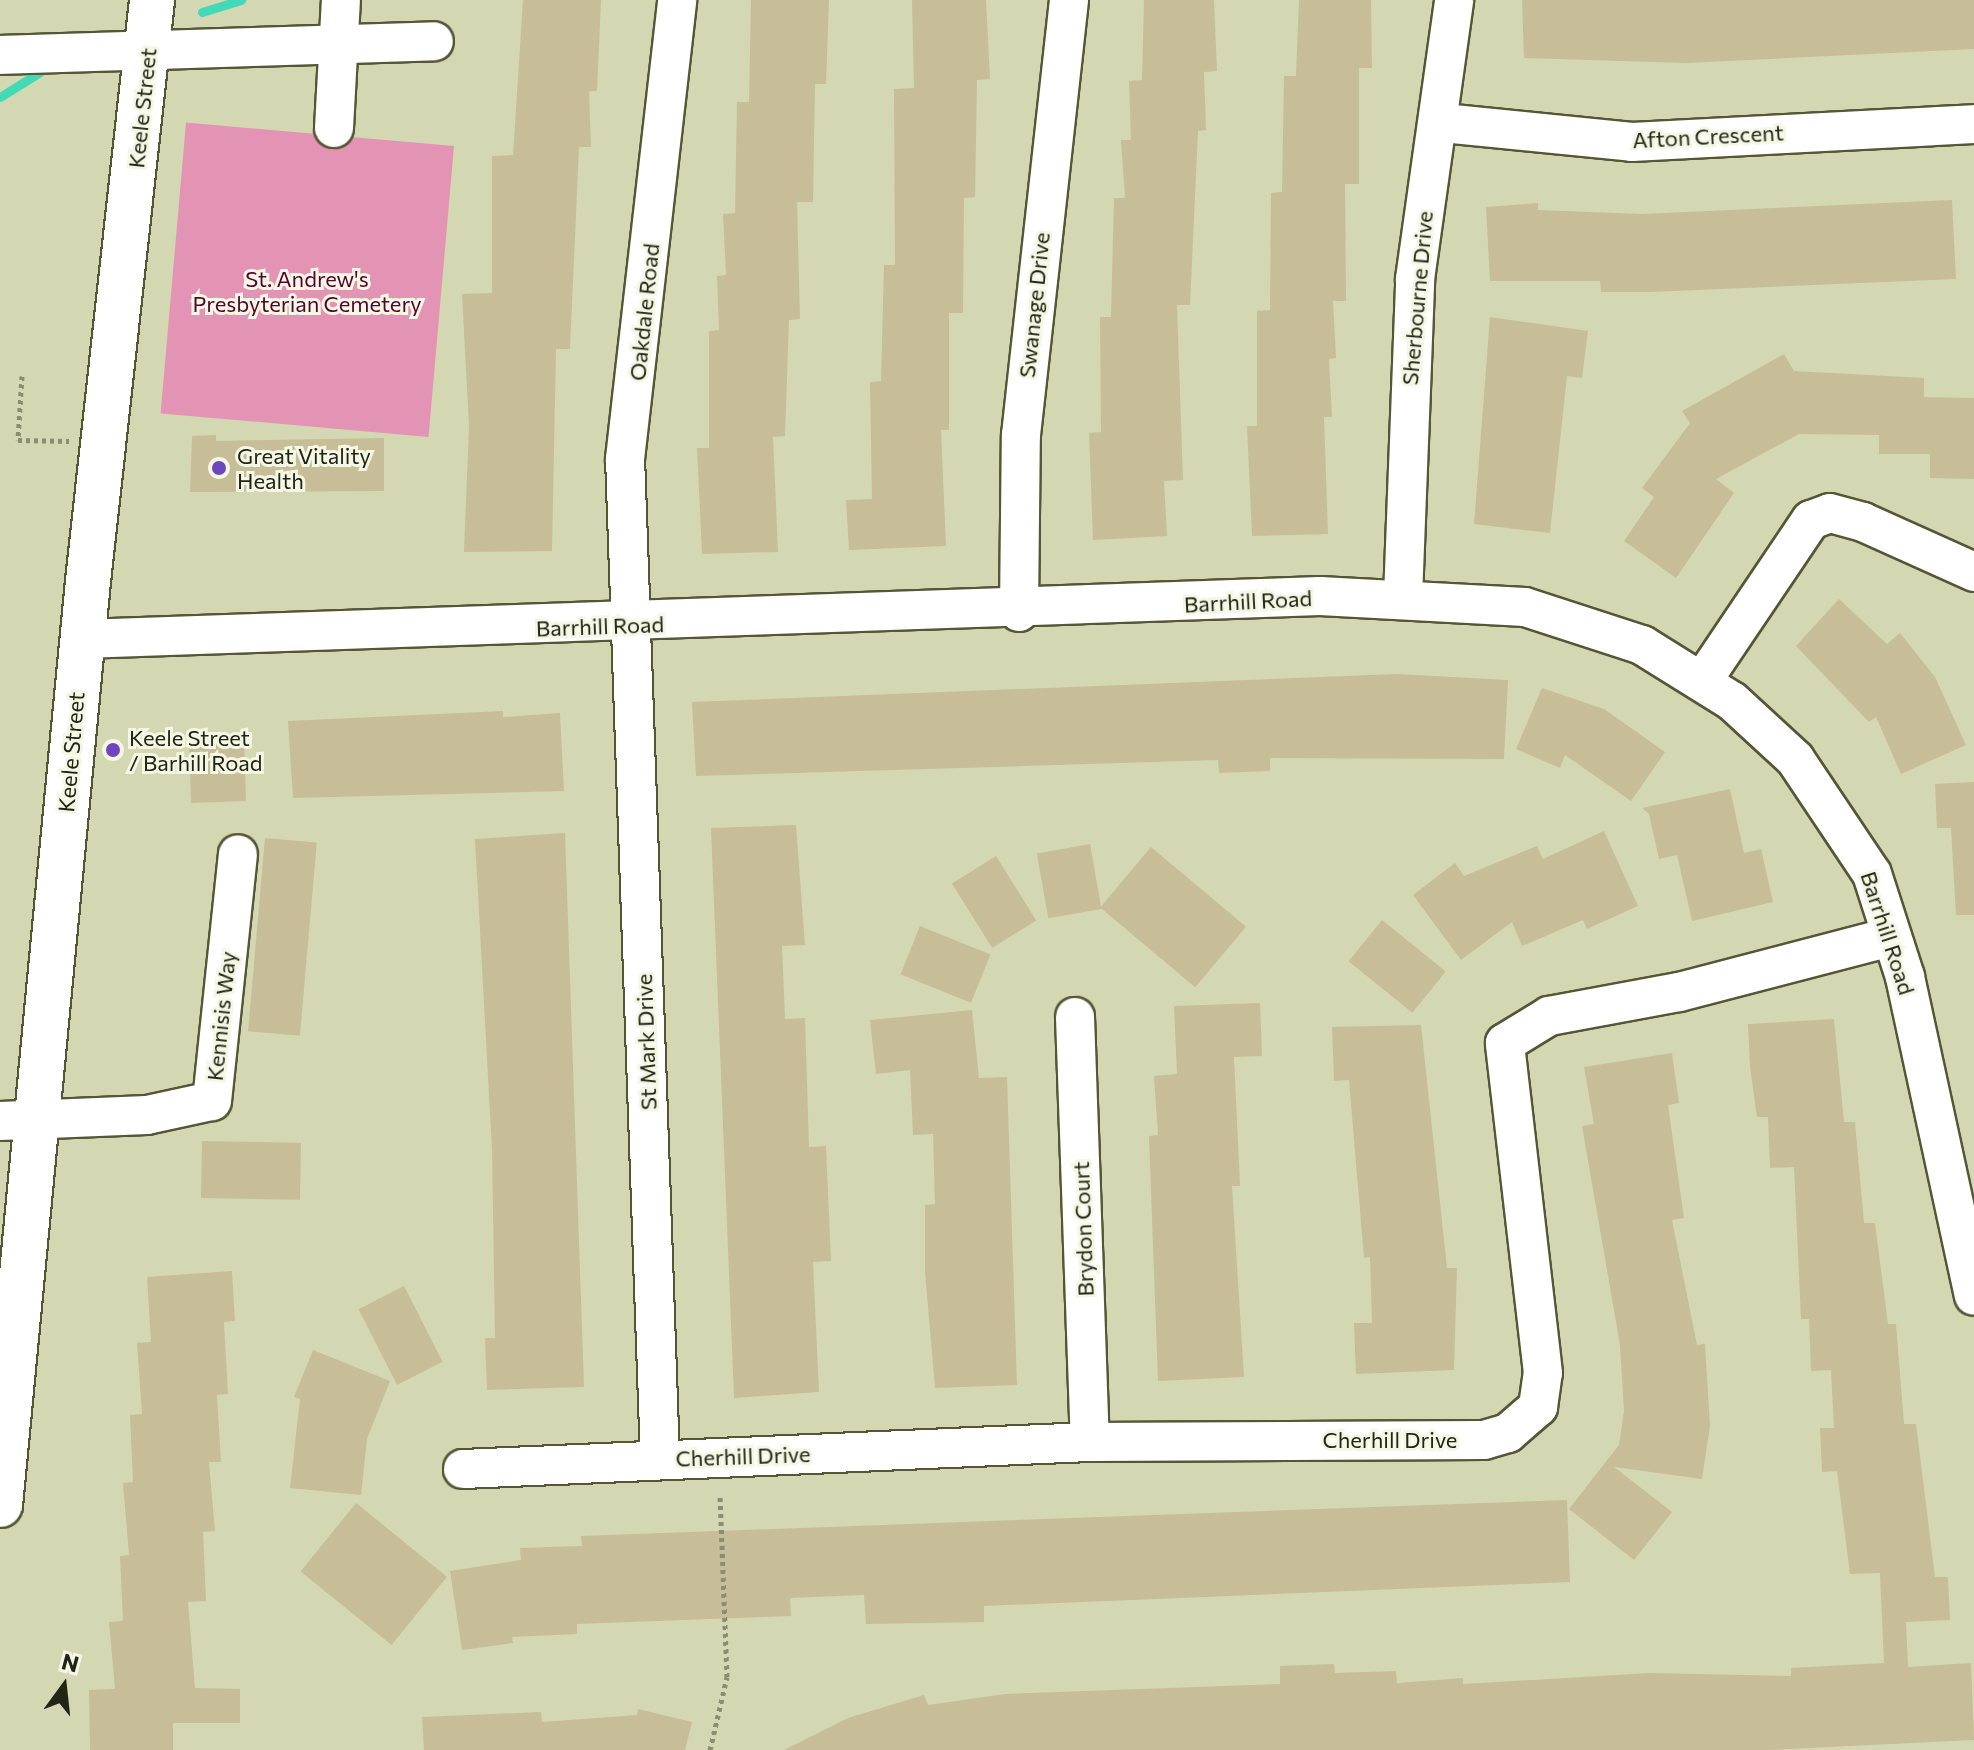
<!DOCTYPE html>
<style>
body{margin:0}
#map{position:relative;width:1974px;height:1750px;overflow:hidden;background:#d3d8b2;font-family:Commissioner,sans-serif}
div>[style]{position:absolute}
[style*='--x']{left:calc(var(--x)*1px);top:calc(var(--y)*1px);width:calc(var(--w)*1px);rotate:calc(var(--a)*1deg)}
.green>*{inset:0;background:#e394b4;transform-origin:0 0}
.stream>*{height:9px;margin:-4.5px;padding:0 4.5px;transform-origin:4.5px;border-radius:4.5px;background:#43d8b6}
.building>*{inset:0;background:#c7bd98;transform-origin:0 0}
.path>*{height:5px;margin-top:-2.5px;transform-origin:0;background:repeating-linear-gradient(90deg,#898d71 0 4px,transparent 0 8px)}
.roads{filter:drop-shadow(2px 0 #535736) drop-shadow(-2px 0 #535736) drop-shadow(0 2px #535736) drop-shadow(0 -2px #535736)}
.minor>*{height:38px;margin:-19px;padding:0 19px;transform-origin:19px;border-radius:19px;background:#fff}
.major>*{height:44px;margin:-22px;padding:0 22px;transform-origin:22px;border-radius:22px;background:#fff}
.dots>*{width:22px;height:22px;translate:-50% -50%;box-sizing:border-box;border:4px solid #f4f7e4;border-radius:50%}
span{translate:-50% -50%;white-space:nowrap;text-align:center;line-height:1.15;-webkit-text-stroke:6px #f4f7e4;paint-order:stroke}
.street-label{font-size:22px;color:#222416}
.park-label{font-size:22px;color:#540330}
.poi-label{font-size:22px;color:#222416}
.left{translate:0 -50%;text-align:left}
.north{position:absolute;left:24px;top:1646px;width:80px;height:80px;-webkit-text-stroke:6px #f4f7e4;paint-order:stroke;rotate:15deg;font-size:22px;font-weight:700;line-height:32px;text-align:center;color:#222416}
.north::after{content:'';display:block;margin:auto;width:28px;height:36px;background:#222416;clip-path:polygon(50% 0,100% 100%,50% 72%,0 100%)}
</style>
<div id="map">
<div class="green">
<div style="left:454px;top:146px;width:292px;height:269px;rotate:95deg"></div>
</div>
<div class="stream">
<div style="--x:202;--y:12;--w:41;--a:-17.1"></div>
<div style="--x:0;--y:97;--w:47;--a:-32"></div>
</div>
<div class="building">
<div style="clip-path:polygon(523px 0,601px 0,597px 91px,589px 91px,591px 147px,579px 147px,570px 349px,556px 349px,552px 551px,464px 552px,469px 426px,462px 294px,492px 293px,492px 156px,513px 155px)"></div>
<div style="clip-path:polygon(751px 0,829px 0,826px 84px,815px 84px,813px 202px,797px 202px,800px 319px,789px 320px,785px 436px,773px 437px,778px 552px,702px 554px,697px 448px,709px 448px,709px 331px,719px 330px,717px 276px,726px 275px,723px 214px,735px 213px,737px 102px,749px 102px)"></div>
<div style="clip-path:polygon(912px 0,986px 0,990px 79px,977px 80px,975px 197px,964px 198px,963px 313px,949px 313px,949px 430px,941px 430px,946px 546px,849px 550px,846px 500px,872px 499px,870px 382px,881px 381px,884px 265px,895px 265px,894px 89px,914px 88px)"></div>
<div style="clip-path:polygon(1144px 0,1214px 0,1217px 71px,1204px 72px,1206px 130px,1198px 131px,1190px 305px,1177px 305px,1183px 480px,1164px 481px,1167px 536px,1093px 540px,1089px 433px,1101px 432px,1100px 317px,1111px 317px,1114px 198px,1125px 198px,1121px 140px,1131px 140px,1129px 81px,1142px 80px)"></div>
<div style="clip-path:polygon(1299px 0,1371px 0,1372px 68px,1359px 68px,1359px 184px,1345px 184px,1346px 301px,1333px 301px,1336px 358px,1329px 359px,1332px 417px,1324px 417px,1328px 534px,1252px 536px,1247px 426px,1257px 426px,1257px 311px,1270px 310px,1271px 193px,1282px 192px,1284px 76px,1296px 76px)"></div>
<div style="clip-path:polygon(1522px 0,1974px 0,1974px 49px,1687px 63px,1524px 58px)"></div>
<div style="clip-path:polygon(1952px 200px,1956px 279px,1650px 292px,1601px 292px,1600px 281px,1490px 281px,1486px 207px,1538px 203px,1538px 210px,1642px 214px)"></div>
<div style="clip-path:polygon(1490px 317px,1588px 331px,1582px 378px,1567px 376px,1550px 533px,1474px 524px)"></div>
<div style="clip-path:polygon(1784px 354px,1794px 371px,1924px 378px,1924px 397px,1974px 398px,1974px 479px,1930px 478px,1930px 454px,1879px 454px,1879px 435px,1799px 434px,1716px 479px,1734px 493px,1676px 578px,1624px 541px,1654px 497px,1642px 488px,1690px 423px,1682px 411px)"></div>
<div style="clip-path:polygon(216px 435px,216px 441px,384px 438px,384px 491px,190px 492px,192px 436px)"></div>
<div style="clip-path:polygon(1839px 599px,1887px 644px,1900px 633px,1935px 677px,1966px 745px,1901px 774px,1876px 717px,1869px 722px,1796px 646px)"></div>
<div style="clip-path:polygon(1397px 674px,1508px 680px,1504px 759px,1270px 758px,1270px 771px,1219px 773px,1218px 760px,696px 776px,692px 702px)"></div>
<div style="clip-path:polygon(1542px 688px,1604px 709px,1665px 752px,1631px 801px,1565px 755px,1560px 768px,1516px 749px)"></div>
<div style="clip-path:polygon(503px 711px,503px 717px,560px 713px,564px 791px,293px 798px,288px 721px)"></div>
<div style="left:244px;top:742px;width:59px;height:55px;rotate:88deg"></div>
<div style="clip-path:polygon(1974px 782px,1974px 915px,1956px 915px,1951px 828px,1937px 828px,1935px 784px)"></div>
<div style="clip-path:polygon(1730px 789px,1744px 853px,1761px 849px,1773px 902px,1692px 921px,1677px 855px,1659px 859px,1649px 814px,1642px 808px)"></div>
<div style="clip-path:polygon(796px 825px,805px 945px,782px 946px,785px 1019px,805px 1018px,809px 1147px,826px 1146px,831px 1261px,813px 1262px,819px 1392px,734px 1398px,711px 828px)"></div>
<div style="clip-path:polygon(1604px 831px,1638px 906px,1587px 929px,1583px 920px,1522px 946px,1512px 922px,1461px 960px,1413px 895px,1455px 863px,1464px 876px,1537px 846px,1543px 859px)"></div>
<div style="clip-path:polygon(565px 833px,584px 1387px,487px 1390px,485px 1338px,495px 1338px,492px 1150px,475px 839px)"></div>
<div style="left:265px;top:838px;width:52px;height:194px;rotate:5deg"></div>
<div style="left:1090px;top:844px;width:66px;height:54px;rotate:80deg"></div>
<div style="left:1151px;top:847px;width:124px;height:79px;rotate:40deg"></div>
<div style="left:996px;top:856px;width:76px;height:52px;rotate:58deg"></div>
<div style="left:1382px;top:920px;width:82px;height:53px;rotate:39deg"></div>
<div style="left:920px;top:926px;width:76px;height:52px;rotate:22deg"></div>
<div style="clip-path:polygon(1260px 1003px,1262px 1056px,1234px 1057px,1240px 1186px,1232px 1186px,1244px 1377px,1158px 1381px,1149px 1136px,1158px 1135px,1154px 1076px,1177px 1074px,1174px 1006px)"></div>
<div style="clip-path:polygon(972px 1010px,979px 1078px,1007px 1077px,1017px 1385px,935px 1388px,925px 1272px,925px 1205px,935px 1204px,933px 1134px,913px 1135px,910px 1070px,876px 1074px,870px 1020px)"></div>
<div style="clip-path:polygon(1834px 1019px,1844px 1122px,1855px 1122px,1864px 1223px,1875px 1223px,1888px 1324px,1896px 1324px,1904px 1424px,1916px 1424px,1935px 1577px,1948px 1577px,1950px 1620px,1906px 1622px,1908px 1667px,1971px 1663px,1974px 1740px,1768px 1750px,784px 1750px,848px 1718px,924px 1695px,928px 1705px,1005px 1694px,1280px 1684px,1280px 1666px,1334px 1664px,1335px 1673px,1396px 1671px,1397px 1683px,1463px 1678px,1463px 1684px,1649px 1673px,1791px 1676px,1791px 1668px,1884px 1663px,1880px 1573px,1850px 1574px,1837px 1471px,1822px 1472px,1820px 1428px,1834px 1428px,1831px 1370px,1811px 1371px,1809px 1319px,1801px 1319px,1794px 1167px,1770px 1168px,1768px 1117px,1757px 1117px,1750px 1067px,1748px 1024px)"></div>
<div style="clip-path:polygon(1421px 1025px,1447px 1268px,1457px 1268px,1454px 1370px,1356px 1374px,1354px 1323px,1372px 1323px,1370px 1257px,1364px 1258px,1349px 1080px,1334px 1081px,1332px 1027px)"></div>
<div style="clip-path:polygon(1672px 1053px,1679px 1103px,1668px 1105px,1684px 1218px,1672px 1220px,1697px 1345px,1705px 1344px,1710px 1426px,1702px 1479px,1614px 1467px,1672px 1512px,1634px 1560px,1569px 1509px,1619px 1445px,1624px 1411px,1620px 1345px,1582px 1126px,1594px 1124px,1584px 1067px)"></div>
<div style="left:202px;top:1141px;width:99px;height:57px;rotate:1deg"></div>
<div style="clip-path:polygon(232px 1271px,235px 1321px,224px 1322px,228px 1394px,217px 1395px,221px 1462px,209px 1462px,215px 1531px,203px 1532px,206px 1601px,188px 1602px,195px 1688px,240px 1689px,240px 1723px,173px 1723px,173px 1750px,90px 1750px,89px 1690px,115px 1689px,109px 1622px,123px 1621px,120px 1556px,129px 1555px,123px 1483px,133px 1482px,130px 1415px,142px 1414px,137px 1343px,151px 1342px,147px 1277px)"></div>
<div style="left:404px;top:1286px;width:85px;height:51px;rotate:63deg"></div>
<div style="clip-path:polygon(313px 1350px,390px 1381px,367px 1439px,361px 1495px,290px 1488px,300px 1399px,294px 1397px)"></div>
<div style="clip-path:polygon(1567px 1500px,1570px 1582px,984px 1606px,984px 1622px,866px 1624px,864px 1595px,790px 1598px,791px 1616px,577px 1624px,577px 1634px,512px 1637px,513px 1643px,462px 1650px,450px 1571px,521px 1560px,520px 1548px,582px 1546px,581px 1536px)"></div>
<div style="left:356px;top:1503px;width:117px;height:88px;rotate:39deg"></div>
<div style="clip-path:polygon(638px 1709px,692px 1722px,685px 1750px,424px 1750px,422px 1717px,541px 1712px,542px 1722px,637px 1715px)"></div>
</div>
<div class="path">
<div style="--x:22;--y:376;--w:64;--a:93.6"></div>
<div style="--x:18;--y:440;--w:51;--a:1.1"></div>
<div style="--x:710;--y:1750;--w:75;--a:-76.9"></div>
<div style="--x:727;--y:1677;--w:183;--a:-92.2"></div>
</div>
<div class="roads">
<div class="minor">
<div style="--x:0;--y:55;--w:434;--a:-1.8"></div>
<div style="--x:1443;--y:123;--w:190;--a:5.7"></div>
<div style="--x:1632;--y:142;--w:342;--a:-3"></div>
<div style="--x:334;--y:128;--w:128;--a:-86.9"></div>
<div style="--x:1403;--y:598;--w:319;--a:-87.8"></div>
<div style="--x:1415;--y:279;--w:282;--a:-82"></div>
<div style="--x:1019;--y:612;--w:177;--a:-89.4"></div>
<div style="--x:1021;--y:435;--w:438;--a:-83.7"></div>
<div style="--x:82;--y:639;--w:1239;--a:-1.99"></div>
<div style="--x:1320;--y:596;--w:205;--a:3.1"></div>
<div style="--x:1525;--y:607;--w:123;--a:18"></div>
<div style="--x:1642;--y:645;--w:106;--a:31.9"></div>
<div style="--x:1732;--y:701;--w:86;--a:42.6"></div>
<div style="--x:1795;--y:759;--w:138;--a:56.2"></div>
<div style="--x:1872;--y:874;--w:108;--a:72.2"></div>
<div style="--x:1905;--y:977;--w:326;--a:77.8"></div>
<div style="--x:1703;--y:680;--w:193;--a:-56"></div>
<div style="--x:1811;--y:520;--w:20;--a:-20"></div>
<div style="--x:1830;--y:513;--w:34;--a:15"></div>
<div style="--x:1863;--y:522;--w:122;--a:24.2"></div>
<div style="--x:1075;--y:1017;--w:425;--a:88"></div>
<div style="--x:0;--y:1121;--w:147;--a:-2.3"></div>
<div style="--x:147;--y:1115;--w:66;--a:-12.2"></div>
<div style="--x:212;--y:1101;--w:248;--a:-84"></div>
<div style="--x:660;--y:1459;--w:1001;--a:-92"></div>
<div style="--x:625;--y:459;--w:462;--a:-83.5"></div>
<div style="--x:463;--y:1469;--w:628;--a:-2.47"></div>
<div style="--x:1090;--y:1442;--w:394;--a:-0.3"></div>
<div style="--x:1484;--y:1440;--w:25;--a:-16"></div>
<div style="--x:1508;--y:1433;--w:40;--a:-41"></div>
<div style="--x:1538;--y:1407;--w:34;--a:-82"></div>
<div style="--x:1543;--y:1373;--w:332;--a:-96.6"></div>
<div style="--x:1505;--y:1043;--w:52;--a:-31.5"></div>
<div style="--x:1549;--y:1016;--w:132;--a:-10.5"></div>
<div style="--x:1679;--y:992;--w:218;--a:-14.6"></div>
</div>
<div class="major">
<div style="--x:0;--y:1505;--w:928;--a:-84.56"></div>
<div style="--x:88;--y:581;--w:585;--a:-83.71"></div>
</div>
</div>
<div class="dots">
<div style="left:219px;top:468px;background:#6d45be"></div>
<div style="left:113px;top:750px;background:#6d45be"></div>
</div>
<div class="street-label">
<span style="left:142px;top:108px;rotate:-84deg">Keele Street</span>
<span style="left:1708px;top:136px;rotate:-3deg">Afton Crescent</span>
<span style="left:1417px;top:298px;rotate:-85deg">Sherbourne Drive</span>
<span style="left:1034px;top:305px;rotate:-84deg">Swanage Drive</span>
<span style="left:644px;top:312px;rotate:-84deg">Oakdale Road</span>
<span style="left:1248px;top:601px;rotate:-3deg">Barrhill Road</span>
<span style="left:600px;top:626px;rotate:-2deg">Barrhill Road</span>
<span style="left:71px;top:752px;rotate:-85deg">Keele Street</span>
<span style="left:1888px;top:933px;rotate:72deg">Barrhill Road</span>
<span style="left:221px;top:1016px;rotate:-84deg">Kennisis Way</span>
<span style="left:646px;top:1042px;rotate:-92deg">St Mark Drive</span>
<span style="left:1083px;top:1229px;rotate:-92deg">Brydon Court</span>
<span style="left:1390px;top:1440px">Cherhill Drive</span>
<span style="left:743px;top:1456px;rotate:-2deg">Cherhill Drive</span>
</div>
<div class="park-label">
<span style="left:307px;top:291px">St. Andrew's<br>Presbyterian Cemetery</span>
</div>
<div class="poi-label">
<span class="left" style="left:237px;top:468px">Great Vitality<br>Health</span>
<span class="left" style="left:129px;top:750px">Keele Street<br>/ Barhill Road</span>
</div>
<div class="north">N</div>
</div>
